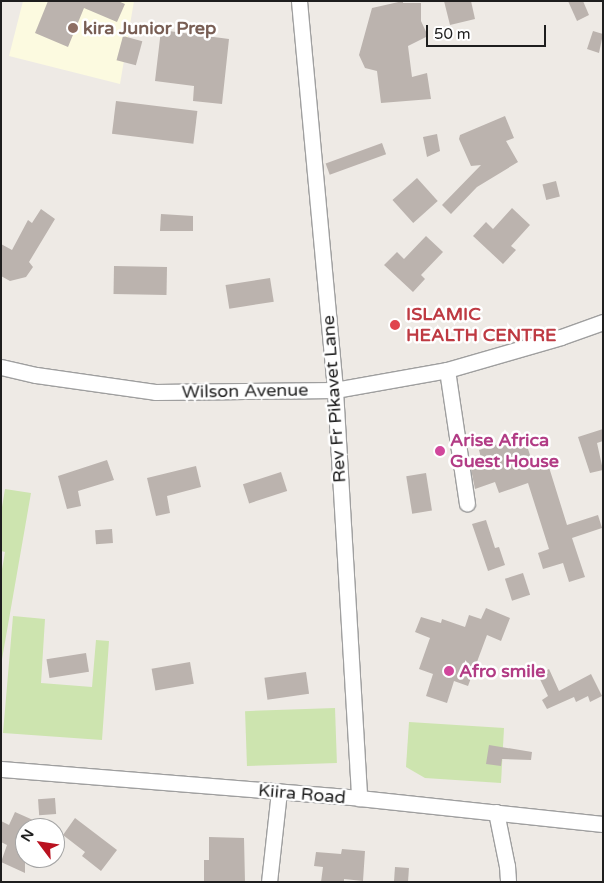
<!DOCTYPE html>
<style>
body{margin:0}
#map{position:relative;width:604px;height:883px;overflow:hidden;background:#eeeae5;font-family:"Varela Round",sans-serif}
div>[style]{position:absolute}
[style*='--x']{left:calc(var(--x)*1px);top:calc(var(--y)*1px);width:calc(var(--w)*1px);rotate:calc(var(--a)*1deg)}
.education>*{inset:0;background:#fcfae0}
.grass>*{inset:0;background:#cde4af;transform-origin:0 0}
.building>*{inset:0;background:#bbb3ae;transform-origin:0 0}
.roads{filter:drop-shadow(1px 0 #9f9f9f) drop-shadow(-1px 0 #9f9f9f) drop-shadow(0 1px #9f9f9f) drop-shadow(0 -1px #9f9f9f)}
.street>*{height:15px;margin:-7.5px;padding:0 7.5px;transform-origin:7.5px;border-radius:7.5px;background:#fff}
.dots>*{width:14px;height:14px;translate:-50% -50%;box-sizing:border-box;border:2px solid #fff;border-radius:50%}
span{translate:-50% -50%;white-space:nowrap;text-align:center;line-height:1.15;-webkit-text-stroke:5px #fff;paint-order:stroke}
.education-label{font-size:18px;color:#785e54;font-weight:700}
.left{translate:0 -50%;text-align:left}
.health-label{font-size:18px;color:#be3a42;font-weight:700}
.street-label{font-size:18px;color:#1e1e1e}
.hotel-label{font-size:18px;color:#b23c85;font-weight:700}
.frame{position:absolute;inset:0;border:2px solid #1e1e1e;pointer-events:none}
.north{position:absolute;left:15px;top:818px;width:50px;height:50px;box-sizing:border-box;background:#fff;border:1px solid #a5a5a5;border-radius:50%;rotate:301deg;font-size:14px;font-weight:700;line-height:20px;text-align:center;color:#1e1e1e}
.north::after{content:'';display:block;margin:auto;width:18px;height:22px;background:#ba1220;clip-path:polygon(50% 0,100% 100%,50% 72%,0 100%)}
.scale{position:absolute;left:426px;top:25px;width:120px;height:22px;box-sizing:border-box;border:2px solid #1e1e1e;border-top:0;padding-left:6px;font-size:15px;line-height:18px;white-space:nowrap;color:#1e1e1e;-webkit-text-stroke:4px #fff;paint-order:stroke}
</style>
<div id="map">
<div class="education">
<div style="clip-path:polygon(23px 1px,134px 1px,120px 84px,9px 56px)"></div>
</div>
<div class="grass">
<div style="clip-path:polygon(5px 489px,31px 493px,1px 665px,1px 575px,5px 552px,1px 551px,1px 513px)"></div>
<div style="clip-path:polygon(13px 616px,45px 619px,41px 683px,92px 687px,96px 640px,109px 641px,102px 740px,3px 733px)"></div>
<div style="left:335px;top:708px;width:55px;height:90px;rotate:88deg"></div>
<div style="clip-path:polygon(409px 722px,504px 728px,501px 783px,425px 778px,406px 767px)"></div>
</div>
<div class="building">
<div style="clip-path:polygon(48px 1px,118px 1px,125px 4px,117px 22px,84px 8px,68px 47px,35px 33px)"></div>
<div style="clip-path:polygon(403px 1px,403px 3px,421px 3px,421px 21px,428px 36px,408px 46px,412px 77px,427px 73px,431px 99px,381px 103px,377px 71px,365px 68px,359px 55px,372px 8px)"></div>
<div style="clip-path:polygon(444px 1px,471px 1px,475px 19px,450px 25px)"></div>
<div style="clip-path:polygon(568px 1px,583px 1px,589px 15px,577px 21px)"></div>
<div style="clip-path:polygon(161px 30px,229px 39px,222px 104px,193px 101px,194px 86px,155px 81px)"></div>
<div style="clip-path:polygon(593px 31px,603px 34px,599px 53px,587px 49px)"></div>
<div style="left:123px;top:36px;width:20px;height:25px;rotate:15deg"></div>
<div style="left:116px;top:101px;width:82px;height:33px;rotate:7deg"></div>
<div style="clip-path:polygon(505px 116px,514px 138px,506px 141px,518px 162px,477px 187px,451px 214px,442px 205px,481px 165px,471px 166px,459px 139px,460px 135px)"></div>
<div style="clip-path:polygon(437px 134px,440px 151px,427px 157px,423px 137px)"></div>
<div style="left:382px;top:143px;width:12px;height:60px;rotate:70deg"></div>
<div style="left:417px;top:178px;width:31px;height:33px;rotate:48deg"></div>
<div style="left:556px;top:181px;width:16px;height:14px;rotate:76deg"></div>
<div style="clip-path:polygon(512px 208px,530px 225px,511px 246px,516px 250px,503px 264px,473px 236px,486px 222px,493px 229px)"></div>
<div style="clip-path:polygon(41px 209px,55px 219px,29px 262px,33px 267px,26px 277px,10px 281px,1px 276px,1px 244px,12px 250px,28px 220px,32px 223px)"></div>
<div style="clip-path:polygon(161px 214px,193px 216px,193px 231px,160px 231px)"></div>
<div style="clip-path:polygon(426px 236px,443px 252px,421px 275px,425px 279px,413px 292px,384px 265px,397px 252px,404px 259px)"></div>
<div style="left:114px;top:266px;width:53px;height:28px;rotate:1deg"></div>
<div style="left:270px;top:278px;width:24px;height:45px;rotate:81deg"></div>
<div style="clip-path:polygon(603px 429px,603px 441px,597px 443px,603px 470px,590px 473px,578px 437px)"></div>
<div style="clip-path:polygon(524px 436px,534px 468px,548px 464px,567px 525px,598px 515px,602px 528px,572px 538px,585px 577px,569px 582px,563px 563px,543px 569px,538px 553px,549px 549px,528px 483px,499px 493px,495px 482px,475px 489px,471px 469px,483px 465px,479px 450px)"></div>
<div style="clip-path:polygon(107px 460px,114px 480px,78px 491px,81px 506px,67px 509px,58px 476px)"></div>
<div style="clip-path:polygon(196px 466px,201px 487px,167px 496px,170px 513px,156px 516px,147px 478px)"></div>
<div style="left:281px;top:472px;width:20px;height:40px;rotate:72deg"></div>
<div style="left:426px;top:473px;width:38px;height:20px;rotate:81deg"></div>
<div style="clip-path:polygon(486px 520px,495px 548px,499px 547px,505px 565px,488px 571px,472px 524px)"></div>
<div style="left:112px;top:529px;width:14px;height:17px;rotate:86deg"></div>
<div style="left:523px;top:573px;width:23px;height:19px;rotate:72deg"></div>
<div style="clip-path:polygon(486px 608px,510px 618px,501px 641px,487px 635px,468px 686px,454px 681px,447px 703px,426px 696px,433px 674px,419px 669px,430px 638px,415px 632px,421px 617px,441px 623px,442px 619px,465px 627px,469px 615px,481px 619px)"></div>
<div style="left:86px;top:653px;width:19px;height:40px;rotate:81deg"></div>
<div style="left:190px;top:662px;width:22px;height:39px;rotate:80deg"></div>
<div style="clip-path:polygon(549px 669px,559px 691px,591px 674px,602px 696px,590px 702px,588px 696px,576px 702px,574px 697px,547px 709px,542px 700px,548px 696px,538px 675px)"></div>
<div style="left:306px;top:672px;width:22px;height:42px;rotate:82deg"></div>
<div style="clip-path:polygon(489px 745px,532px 752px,531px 760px,502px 759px,501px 766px,486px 764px)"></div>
<div style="left:55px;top:798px;width:16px;height:17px;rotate:86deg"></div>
<div style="clip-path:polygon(15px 812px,51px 828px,25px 828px,25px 873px,1px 862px,7px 845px,1px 842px,1px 821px,9px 825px)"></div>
<div style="clip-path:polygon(75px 818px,117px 850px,101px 871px,82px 856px,85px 852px,63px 835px)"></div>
<div style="clip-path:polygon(209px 837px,244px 838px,245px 882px,204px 882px,204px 860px,209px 860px)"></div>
<div style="clip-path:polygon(342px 849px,365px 851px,363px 881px,344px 879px,344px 882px,321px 882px,323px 867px,314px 866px,316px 852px,341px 854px)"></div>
<div style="left:395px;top:867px;width:14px;height:15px;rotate:4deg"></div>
</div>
<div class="roads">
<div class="street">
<div style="--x:299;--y:1;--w:391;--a:84.7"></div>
<div style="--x:335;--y:390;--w:409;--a:86.6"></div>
<div style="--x:1;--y:367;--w:36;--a:13"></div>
<div style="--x:36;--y:375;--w:120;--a:8.1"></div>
<div style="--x:155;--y:392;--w:180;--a:-0.6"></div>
<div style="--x:335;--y:390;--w:114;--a:-10.1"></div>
<div style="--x:447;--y:370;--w:119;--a:-16.1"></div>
<div style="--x:561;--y:337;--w:45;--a:-19.7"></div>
<div style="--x:447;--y:370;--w:135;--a:81.5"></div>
<div style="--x:1;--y:769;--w:359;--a:4.6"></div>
<div style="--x:359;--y:798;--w:245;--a:6.1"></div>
<div style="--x:496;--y:812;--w:55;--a:78.5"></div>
<div style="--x:507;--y:866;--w:16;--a:86"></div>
<div style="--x:269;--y:882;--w:91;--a:-83.7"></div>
</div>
</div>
<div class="dots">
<div style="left:73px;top:28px;background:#8d6e63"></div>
<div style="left:395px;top:325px;background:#e0444e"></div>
<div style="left:440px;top:451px;background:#d1479c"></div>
<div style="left:449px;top:671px;background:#d1479c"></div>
</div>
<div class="education-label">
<span class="left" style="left:83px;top:28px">kira Junior Prep</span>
</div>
<div class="health-label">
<span class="left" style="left:406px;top:325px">ISLAMIC<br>HEALTH CENTRE</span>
</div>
<div class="street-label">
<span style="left:245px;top:391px;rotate:-1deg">Wilson Avenue</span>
<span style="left:334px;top:399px;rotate:-94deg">Rev Fr Pikavet Lane</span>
<span style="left:302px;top:794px;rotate:5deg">Kiira Road</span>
</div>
<div class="hotel-label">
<span class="left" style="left:450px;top:451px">Arise Africa<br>Guest House</span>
<span class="left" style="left:459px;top:671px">Afro smile</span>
</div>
<div class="frame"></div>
<div class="north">N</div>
<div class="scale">50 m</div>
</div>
